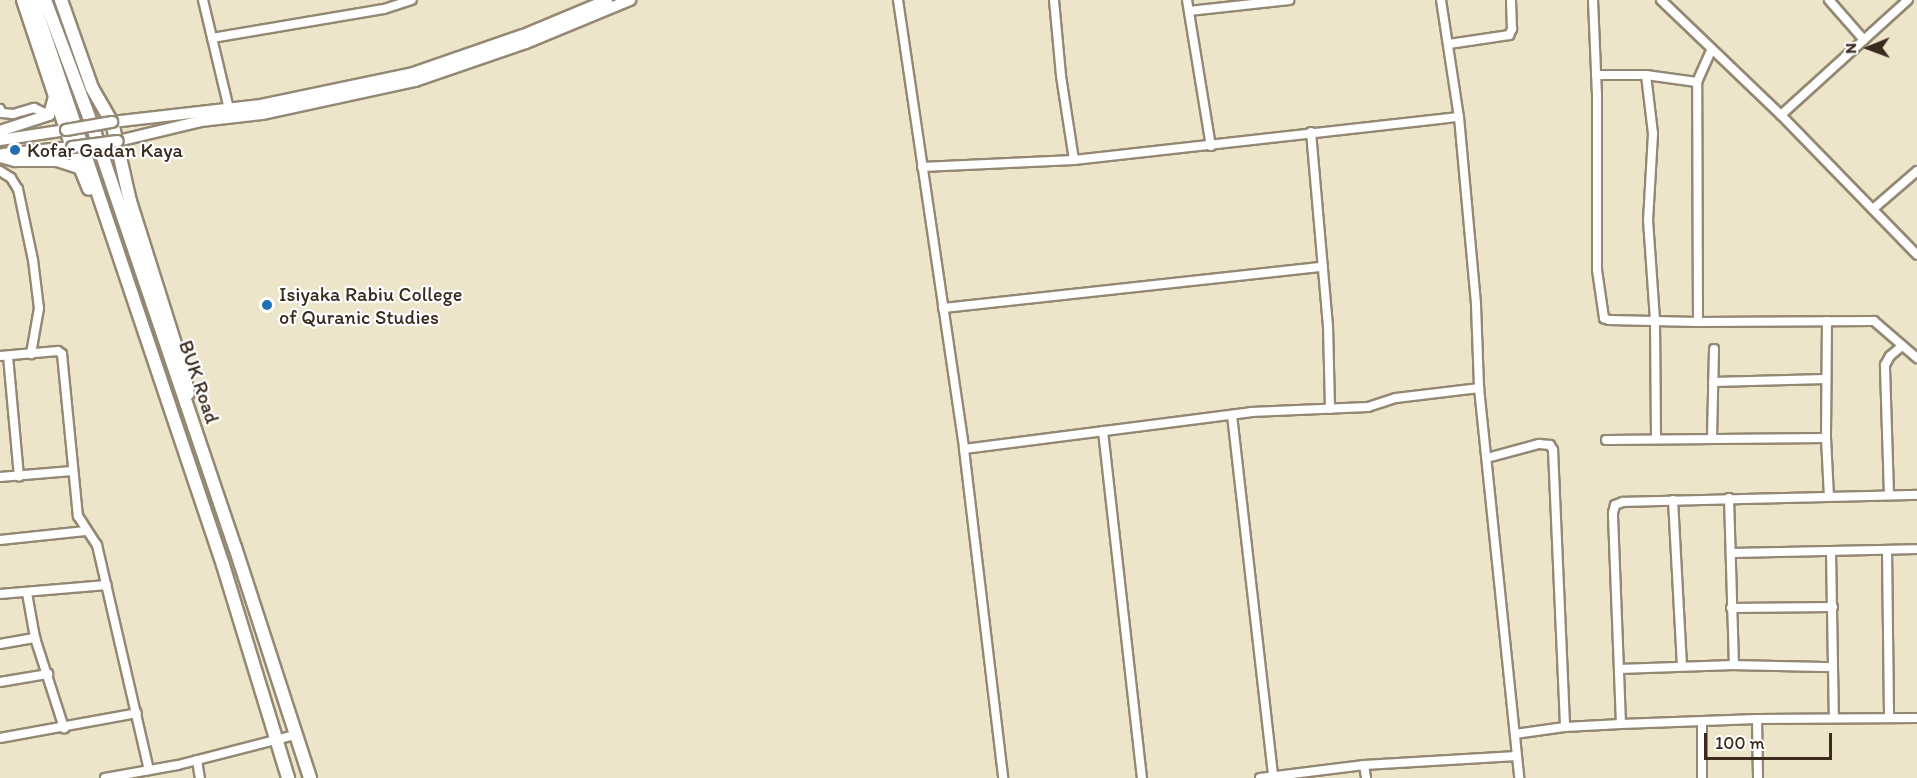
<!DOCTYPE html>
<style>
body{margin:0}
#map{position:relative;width:1917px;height:778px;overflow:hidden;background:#ede5c9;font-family:Itim,sans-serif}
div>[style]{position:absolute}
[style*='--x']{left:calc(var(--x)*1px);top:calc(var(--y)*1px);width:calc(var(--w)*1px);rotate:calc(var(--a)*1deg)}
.roads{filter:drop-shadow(2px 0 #948874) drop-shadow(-2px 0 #948874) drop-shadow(0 2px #948874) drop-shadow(0 -2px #948874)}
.street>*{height:8px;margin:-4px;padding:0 4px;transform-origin:4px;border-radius:4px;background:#fff}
.secondary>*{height:10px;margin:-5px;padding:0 5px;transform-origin:5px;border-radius:5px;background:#fff}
.primary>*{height:12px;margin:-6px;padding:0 6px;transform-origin:6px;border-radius:6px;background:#fff}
.bridges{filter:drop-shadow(2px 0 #948874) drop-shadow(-2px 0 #948874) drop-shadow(0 2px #948874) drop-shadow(0 -2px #948874)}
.secondary-bridge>*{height:10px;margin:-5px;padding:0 5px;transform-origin:5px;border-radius:5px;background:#fff}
.dots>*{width:16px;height:16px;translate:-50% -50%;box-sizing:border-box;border:3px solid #fff;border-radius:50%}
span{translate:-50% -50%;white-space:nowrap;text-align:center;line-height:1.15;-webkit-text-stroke:4.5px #fff;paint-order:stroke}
.poi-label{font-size:20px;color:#3b2a1e}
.left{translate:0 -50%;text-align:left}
.street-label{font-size:20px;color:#3b2a1e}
.north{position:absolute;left:1839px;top:18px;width:60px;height:60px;-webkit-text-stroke:4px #fff;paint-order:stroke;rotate:269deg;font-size:16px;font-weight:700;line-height:24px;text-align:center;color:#3b2a1e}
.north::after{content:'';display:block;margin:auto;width:21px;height:27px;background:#3b2a1e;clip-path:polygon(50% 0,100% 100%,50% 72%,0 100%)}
.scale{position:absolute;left:1704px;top:733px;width:128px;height:27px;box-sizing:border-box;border:3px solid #3b2a1e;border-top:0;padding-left:8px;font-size:18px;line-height:21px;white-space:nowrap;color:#3b2a1e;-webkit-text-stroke:4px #fff;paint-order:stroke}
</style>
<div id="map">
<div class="roads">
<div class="street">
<div style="--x:203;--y:0;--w:116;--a:76.6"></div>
<div style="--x:898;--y:0;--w:454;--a:81.6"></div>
<div style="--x:964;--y:449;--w:331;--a:83.2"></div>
<div style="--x:1054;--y:0;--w:76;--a:84.7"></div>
<div style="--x:1061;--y:76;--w:85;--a:81.2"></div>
<div style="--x:1187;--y:0;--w:148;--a:80.7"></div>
<div style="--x:1441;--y:0;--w:118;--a:81.3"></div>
<div style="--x:1459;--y:117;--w:189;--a:84.8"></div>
<div style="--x:1476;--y:305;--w:83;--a:87.9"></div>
<div style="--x:1479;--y:388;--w:392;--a:84.1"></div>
<div style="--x:1593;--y:0;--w:94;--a:87.6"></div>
<div style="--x:1597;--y:94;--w:176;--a:90"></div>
<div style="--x:1597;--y:270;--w:49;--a:81.7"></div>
<div style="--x:1604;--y:318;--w:5;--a:22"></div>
<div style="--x:1609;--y:320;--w:89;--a:1.3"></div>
<div style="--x:1698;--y:322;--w:176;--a:-0.3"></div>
<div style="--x:1874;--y:321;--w:57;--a:40.7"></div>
<div style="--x:1661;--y:0;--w:166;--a:43.8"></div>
<div style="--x:1781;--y:115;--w:195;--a:45.8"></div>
<div style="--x:1829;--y:0;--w:53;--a:48.8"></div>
<div style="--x:1189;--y:11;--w:101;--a:-6.3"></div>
<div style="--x:212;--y:38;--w:174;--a:-9.6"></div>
<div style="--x:384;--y:9;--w:29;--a:-18"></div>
<div style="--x:1449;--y:44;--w:61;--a:-8.5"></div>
<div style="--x:1509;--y:35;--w:7;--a:-63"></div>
<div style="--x:1512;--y:29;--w:29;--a:-92"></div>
<div style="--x:1596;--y:75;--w:50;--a:0"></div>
<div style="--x:1646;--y:75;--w:51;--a:7.8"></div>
<div style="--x:1646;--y:75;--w:59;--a:83.2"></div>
<div style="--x:1653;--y:134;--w:86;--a:93.3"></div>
<div style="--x:1648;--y:220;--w:101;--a:86"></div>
<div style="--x:1655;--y:321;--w:118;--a:89.5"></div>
<div style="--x:0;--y:109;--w:4;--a:63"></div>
<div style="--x:2;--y:113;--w:11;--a:5"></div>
<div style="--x:13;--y:114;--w:22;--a:-16"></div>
<div style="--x:34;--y:108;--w:17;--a:25"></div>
<div style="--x:1781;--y:115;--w:171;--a:-42.2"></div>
<div style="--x:1311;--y:132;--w:195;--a:85"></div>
<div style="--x:1328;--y:326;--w:83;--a:88.6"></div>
<div style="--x:922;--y:167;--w:152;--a:-2.6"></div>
<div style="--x:1074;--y:160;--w:387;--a:-6.4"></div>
<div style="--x:0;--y:171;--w:13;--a:32"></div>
<div style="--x:11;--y:178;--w:13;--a:58"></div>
<div style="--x:18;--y:189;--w:73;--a:78.1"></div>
<div style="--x:33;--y:260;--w:48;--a:82.9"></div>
<div style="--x:39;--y:308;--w:47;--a:99.9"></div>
<div style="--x:1873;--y:209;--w:58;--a:-40.8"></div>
<div style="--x:943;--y:308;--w:382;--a:-6.2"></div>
<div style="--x:1827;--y:321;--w:117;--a:90.5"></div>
<div style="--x:1826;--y:438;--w:59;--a:87.1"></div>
<div style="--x:1698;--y:322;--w:240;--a:-90.2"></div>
<div style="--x:1697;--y:82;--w:36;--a:-66"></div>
<div style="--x:0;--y:356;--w:58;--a:-4.9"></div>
<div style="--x:58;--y:351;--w:5;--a:37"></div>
<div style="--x:62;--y:354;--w:163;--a:84.4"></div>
<div style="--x:78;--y:516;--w:35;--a:57"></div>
<div style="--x:97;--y:545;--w:231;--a:77"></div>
<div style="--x:8;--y:356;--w:121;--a:84.8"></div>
<div style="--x:1713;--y:382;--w:113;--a:-1.5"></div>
<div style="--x:1232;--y:415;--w:363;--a:83.5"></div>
<div style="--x:1103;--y:431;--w:349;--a:83.6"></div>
<div style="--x:1712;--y:438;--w:89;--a:-88.7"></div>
<div style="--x:1606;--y:440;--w:220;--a:-0.5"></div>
<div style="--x:964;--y:449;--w:289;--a:-7.3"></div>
<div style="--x:1251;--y:412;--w:117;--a:-2.4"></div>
<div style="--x:1368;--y:407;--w:29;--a:-18"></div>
<div style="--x:1396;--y:398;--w:84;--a:-6.9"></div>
<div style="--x:1487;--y:458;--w:54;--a:-15.1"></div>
<div style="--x:1539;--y:444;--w:11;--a:5"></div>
<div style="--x:1550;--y:445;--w:6;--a:59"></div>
<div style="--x:1553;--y:450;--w:277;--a:87.5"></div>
<div style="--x:0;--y:477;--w:72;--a:-4.8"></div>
<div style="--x:1889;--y:495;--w:130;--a:-91.8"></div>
<div style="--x:1885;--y:365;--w:10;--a:-61"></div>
<div style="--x:1890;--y:356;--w:16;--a:-40"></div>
<div style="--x:1729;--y:498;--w:167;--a:88.3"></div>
<div style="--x:1673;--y:500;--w:166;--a:86.9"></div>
<div style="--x:0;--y:540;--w:86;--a:-6"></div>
<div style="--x:1887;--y:550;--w:168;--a:89.3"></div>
<div style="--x:1831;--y:552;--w:165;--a:89"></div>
<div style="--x:1732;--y:553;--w:185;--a:-1.2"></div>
<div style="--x:27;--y:593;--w:46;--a:79.9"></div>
<div style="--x:35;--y:638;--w:95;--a:72.1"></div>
<div style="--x:0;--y:594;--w:107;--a:-4.8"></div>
<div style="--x:1731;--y:608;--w:102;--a:-0.6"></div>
<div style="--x:0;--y:644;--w:36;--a:-10"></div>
<div style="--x:1619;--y:669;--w:115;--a:-2"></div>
<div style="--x:1734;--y:665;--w:98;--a:1.2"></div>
<div style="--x:0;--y:682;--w:49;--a:-9.5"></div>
<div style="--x:1757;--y:719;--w:59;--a:89"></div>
<div style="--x:1702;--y:722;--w:56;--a:90"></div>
<div style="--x:1621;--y:724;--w:211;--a:-92.2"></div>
<div style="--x:1613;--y:513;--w:8;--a:-76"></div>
<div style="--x:1615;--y:505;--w:9;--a:-21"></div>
<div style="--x:1623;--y:502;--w:294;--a:-1.4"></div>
<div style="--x:1515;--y:734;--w:50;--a:-8"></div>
<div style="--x:1565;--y:727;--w:56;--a:-3.1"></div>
<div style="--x:1621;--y:724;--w:136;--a:-2.1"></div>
<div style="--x:1757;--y:719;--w:160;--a:-0.4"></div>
<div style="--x:0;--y:738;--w:139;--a:-10.3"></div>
<div style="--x:197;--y:760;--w:18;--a:81"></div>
<div style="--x:1364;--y:765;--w:13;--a:81"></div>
<div style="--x:105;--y:778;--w:74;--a:-10.1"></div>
<div style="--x:178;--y:765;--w:121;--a:-14.4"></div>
<div style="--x:1260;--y:778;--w:105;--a:-7.1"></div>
<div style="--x:1364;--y:765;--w:153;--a:-3.4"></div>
</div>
<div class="secondary">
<div style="--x:112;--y:122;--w:150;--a:-6.5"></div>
<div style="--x:261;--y:105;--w:155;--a:-11.9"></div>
<div style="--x:413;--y:73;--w:116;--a:-19.1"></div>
<div style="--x:523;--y:35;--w:91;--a:-22.6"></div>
<div style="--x:0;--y:131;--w:52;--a:-18.1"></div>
<div style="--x:49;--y:115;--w:20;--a:-75"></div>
<div style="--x:0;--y:140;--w:67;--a:-8.6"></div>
<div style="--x:118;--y:141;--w:85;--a:-13.5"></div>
<div style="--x:201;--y:121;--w:61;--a:-6.5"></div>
<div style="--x:262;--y:114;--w:157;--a:-12.2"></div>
<div style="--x:415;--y:81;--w:117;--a:-18.9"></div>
<div style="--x:526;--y:43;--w:113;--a:-22.5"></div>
<div style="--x:3;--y:154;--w:69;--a:-5.8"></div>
<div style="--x:0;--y:157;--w:16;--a:15"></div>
<div style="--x:15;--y:161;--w:42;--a:0"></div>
<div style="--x:57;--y:161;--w:25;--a:18"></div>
</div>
<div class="primary">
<div style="--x:23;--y:0;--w:155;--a:71.6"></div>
<div style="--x:72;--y:147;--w:45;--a:68"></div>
<div style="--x:33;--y:0;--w:596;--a:71.41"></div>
<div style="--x:223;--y:565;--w:223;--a:73"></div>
<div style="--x:45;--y:0;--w:134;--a:69.4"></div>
<div style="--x:92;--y:125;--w:446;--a:71.3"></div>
<div style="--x:235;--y:547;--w:243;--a:72"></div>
<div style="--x:61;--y:0;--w:93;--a:70.6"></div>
<div style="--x:92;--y:88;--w:39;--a:60"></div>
<div style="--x:112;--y:122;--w:81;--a:77.2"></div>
<div style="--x:130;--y:201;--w:179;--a:72.5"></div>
<div style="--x:184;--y:372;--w:22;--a:80"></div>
</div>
</div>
<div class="bridges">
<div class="secondary-bridge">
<div style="--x:66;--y:130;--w:47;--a:-9.9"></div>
<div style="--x:72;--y:147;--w:46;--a:-7.4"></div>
</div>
</div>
<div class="dots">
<div style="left:15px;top:150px;background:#1f6fb2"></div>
<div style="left:267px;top:305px;background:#1f6fb2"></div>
</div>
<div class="poi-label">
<span class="left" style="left:27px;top:150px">Kofar Gadan Kaya</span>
<span class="left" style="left:279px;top:306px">Isiyaka Rabiu College<br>of Quranic Studies</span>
</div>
<div class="street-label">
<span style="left:199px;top:382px;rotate:71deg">BUK Road</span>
</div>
<div class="north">N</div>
<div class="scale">100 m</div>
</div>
